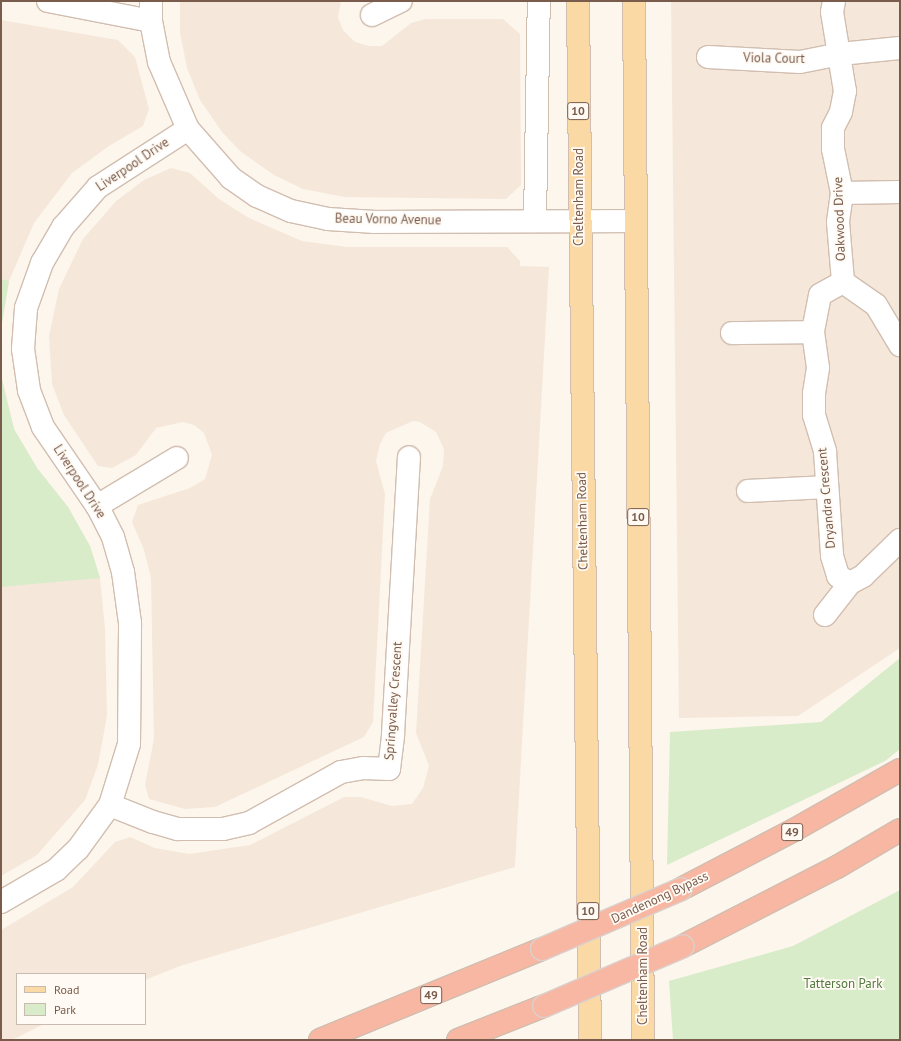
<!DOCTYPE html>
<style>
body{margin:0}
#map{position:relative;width:901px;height:1041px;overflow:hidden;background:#fdf6ec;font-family:"PT Sans",sans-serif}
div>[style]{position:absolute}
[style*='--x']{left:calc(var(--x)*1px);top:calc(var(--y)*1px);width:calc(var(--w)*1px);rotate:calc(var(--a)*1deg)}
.residential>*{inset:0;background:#f5e8da}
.green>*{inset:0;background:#d8ecc9}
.roads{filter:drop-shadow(1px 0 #d1beb0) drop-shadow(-1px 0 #d1beb0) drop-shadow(0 1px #d1beb0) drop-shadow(0 -1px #d1beb0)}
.minor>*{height:22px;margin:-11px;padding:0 11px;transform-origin:11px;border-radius:11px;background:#fff}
.major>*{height:22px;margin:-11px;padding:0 11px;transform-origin:11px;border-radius:11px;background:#fbd9a5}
.highway>*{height:22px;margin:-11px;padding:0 11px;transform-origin:11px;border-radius:11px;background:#f7b7a3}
.bridges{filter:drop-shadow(1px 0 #dad1cd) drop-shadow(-1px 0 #dad1cd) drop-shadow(0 1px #dad1cd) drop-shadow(0 -1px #dad1cd)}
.highway-bridge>*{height:22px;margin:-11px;padding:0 11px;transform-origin:11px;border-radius:11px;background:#f7b7a3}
span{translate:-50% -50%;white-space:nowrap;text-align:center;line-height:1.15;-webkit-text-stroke:3.5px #fffaf3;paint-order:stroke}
.shield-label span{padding:1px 3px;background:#fffaf3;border:1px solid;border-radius:3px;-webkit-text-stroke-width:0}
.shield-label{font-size:12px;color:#7a5c4d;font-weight:700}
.street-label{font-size:13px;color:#7a5c4d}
.park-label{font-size:13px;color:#537a41}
.frame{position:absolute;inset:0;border:2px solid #7a5c4d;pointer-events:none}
.legend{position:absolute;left:16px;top:973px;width:130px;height:52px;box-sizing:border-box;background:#fffaf3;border:1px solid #cabbb1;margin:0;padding:5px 7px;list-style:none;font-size:12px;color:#7a5c4d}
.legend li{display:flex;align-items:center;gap:8px;height:20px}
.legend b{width:20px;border:1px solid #cabbb1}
</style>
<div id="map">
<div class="residential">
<div style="clip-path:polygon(180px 1px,341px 1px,338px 17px,343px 30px,355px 42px,369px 46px,382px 46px,411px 23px,425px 19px,503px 19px,520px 34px,521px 185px,506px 199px,344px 197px,303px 189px,274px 175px,240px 151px,222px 132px,200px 100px,187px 68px,180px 33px)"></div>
<div style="clip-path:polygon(671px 1px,900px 1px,900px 648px,798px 716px,679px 718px)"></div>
<div style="clip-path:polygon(1px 20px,118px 40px,135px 57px,149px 109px,143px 126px,109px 146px,72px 173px,34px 223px,9px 281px,1px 329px)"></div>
<div style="clip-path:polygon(171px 168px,190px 173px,219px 199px,249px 218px,302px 241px,347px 247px,507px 247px,520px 261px,520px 266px,549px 267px,515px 867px,180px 966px,145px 980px,145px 974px,17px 974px,17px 1024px,44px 1024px,12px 1040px,1px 1040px,1px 930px,73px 887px,115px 842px,130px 837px,155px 848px,189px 854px,250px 845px,344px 797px,361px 797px,392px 806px,412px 804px,423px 788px,429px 766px,416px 733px,430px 499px,443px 466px,444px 449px,436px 432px,420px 422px,413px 421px,386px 433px,380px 444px,376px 461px,385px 494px,373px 722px,364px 737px,215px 807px,185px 809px,149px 799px,145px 785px,154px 739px,151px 578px,144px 550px,132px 522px,138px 505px,190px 488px,205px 479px,212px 455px,204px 433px,194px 425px,183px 422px,156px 428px,136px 455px,112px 468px,98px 466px,64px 415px,52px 384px,49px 336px,59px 289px,83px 239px,116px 201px,144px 180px)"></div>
<div style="clip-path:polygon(1px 375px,14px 429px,37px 468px,68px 507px,90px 546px,100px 578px,105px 628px,107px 716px,98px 765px,85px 800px,37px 855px,1px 876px)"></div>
</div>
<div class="green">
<div style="clip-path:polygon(1px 279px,9px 281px,1px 329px)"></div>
<div style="clip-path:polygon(1px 375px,14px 429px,37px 468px,68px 507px,90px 546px,100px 578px,1px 587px)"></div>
<div style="clip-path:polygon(900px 658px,900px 749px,885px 761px,667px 865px,670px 732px,821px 722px)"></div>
<div style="clip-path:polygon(900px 890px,900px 1040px,673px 1040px,669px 981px,793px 946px)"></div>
</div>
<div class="roads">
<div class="minor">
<div style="--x:48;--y:1;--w:105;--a:11"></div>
<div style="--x:151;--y:1;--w:20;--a:90"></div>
<div style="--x:151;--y:21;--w:42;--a:79"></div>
<div style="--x:159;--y:62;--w:73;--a:66.6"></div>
<div style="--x:188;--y:129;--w:65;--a:48.7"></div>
<div style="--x:231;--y:178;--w:32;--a:35"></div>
<div style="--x:257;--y:196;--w:37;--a:24"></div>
<div style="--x:291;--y:211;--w:38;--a:12"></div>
<div style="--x:328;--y:219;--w:47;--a:3.7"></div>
<div style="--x:375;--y:222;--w:260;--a:-0.2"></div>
<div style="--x:834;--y:1;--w:11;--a:100"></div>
<div style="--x:832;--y:12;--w:80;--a:80.7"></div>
<div style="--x:845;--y:91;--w:21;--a:101"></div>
<div style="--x:841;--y:112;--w:18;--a:117"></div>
<div style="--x:833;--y:128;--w:21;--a:90"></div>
<div style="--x:833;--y:149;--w:45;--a:78.4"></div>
<div style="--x:842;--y:193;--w:29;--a:98"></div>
<div style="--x:838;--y:222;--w:60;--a:85.2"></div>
<div style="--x:843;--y:282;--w:40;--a:34.9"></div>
<div style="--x:876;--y:305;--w:47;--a:59"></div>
<div style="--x:372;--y:15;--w:32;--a:-26"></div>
<div style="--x:708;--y:57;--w:92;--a:3.1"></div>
<div style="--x:800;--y:62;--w:41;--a:-11.3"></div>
<div style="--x:840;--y:54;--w:60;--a:-5.7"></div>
<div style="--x:842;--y:193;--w:58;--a:-1"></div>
<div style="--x:535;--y:220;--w:219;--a:-89"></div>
<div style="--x:843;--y:282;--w:26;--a:151"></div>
<div style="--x:820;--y:295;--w:38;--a:101"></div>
<div style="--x:813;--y:332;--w:36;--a:82"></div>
<div style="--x:818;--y:368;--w:26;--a:99"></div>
<div style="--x:814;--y:394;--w:21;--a:90"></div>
<div style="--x:814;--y:415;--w:39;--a:73"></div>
<div style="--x:825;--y:452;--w:104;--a:86.1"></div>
<div style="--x:832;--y:556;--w:21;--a:73"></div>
<div style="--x:838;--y:576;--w:14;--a:30"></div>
<div style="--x:850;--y:583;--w:15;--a:-28"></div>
<div style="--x:863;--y:576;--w:52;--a:-44.2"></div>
<div style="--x:732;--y:333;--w:81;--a:-0.7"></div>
<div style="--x:748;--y:491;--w:79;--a:-2.9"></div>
<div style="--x:97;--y:506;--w:93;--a:-31"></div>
<div style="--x:825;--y:615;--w:41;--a:-52"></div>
<div style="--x:110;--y:805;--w:46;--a:21.6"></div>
<div style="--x:153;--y:822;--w:26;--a:16"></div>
<div style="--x:178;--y:829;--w:45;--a:0"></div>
<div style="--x:223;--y:829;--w:27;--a:-13"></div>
<div style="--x:249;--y:823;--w:105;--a:-29"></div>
<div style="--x:341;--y:772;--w:22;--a:-10"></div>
<div style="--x:363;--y:768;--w:26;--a:2"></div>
<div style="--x:389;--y:769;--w:35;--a:-83"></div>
<div style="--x:393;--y:734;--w:277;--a:-86.7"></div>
<div style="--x:1;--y:902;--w:64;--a:-30.2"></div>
<div style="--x:56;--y:870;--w:30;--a:-44"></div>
<div style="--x:78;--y:849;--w:54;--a:-54"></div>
<div style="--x:110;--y:805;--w:64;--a:-72.7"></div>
<div style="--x:129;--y:744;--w:121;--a:-89.5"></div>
<div style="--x:130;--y:623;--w:51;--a:-97.8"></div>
<div style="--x:123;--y:572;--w:36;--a:-106"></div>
<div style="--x:113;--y:537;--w:35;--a:-117"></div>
<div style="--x:97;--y:506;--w:96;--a:-124.4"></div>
<div style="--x:43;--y:427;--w:40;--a:-111"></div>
<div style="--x:29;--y:390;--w:41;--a:-98.3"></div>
<div style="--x:23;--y:349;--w:41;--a:-85.8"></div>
<div style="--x:26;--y:308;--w:48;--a:-70.4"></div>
<div style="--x:42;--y:263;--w:42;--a:-59.7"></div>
<div style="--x:63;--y:227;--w:53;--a:-48.8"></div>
<div style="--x:98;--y:187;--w:107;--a:-32.8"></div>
</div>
<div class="major">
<div style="--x:578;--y:1;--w:1039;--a:89.34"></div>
<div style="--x:634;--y:1;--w:1039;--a:89.5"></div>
</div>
<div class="highway">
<div style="--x:681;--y:889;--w:127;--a:-27.6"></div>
<div style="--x:794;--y:830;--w:122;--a:-29.5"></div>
<div style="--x:683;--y:946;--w:173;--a:-27.2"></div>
<div style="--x:837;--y:867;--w:73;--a:-30.4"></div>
<div style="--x:320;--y:1040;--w:240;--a:-22.3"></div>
<div style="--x:458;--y:1040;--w:92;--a:-21.6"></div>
</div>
</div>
<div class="bridges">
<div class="highway-bridge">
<div style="--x:542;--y:949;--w:151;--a:-23.3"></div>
<div style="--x:544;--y:1006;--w:151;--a:-23.3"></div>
</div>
</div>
<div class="shield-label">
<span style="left:578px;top:111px">10</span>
<span style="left:638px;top:517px">10</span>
<span style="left:792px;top:832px">49</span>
<span style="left:588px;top:911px">10</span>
<span style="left:431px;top:995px">49</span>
</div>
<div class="street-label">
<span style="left:774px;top:59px;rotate:1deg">Viola Court</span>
<span style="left:133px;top:165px;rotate:-34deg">Liverpool Drive</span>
<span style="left:579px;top:197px;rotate:-90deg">Cheltenham Road</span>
<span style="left:840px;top:219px;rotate:-92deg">Oakwood Drive</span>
<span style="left:388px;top:220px;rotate:1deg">Beau Vorno Avenue</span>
<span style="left:79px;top:482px;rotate:57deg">Liverpool Drive</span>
<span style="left:827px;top:498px;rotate:-95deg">Dryandra Crescent</span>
<span style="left:583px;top:521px;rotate:-91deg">Cheltenham Road</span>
<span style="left:394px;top:701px;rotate:-86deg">Springvalley Crescent</span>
<span style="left:660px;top:898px;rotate:-25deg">Dandenong Bypass</span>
<span style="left:643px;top:976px;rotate:-90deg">Cheltenham Road</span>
</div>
<div class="park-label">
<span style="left:843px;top:984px">Tatterson Park</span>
</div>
<div class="frame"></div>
<ul class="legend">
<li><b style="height:5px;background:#fbd9a5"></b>Road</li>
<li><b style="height:11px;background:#d8ecc9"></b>Park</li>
</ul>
</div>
